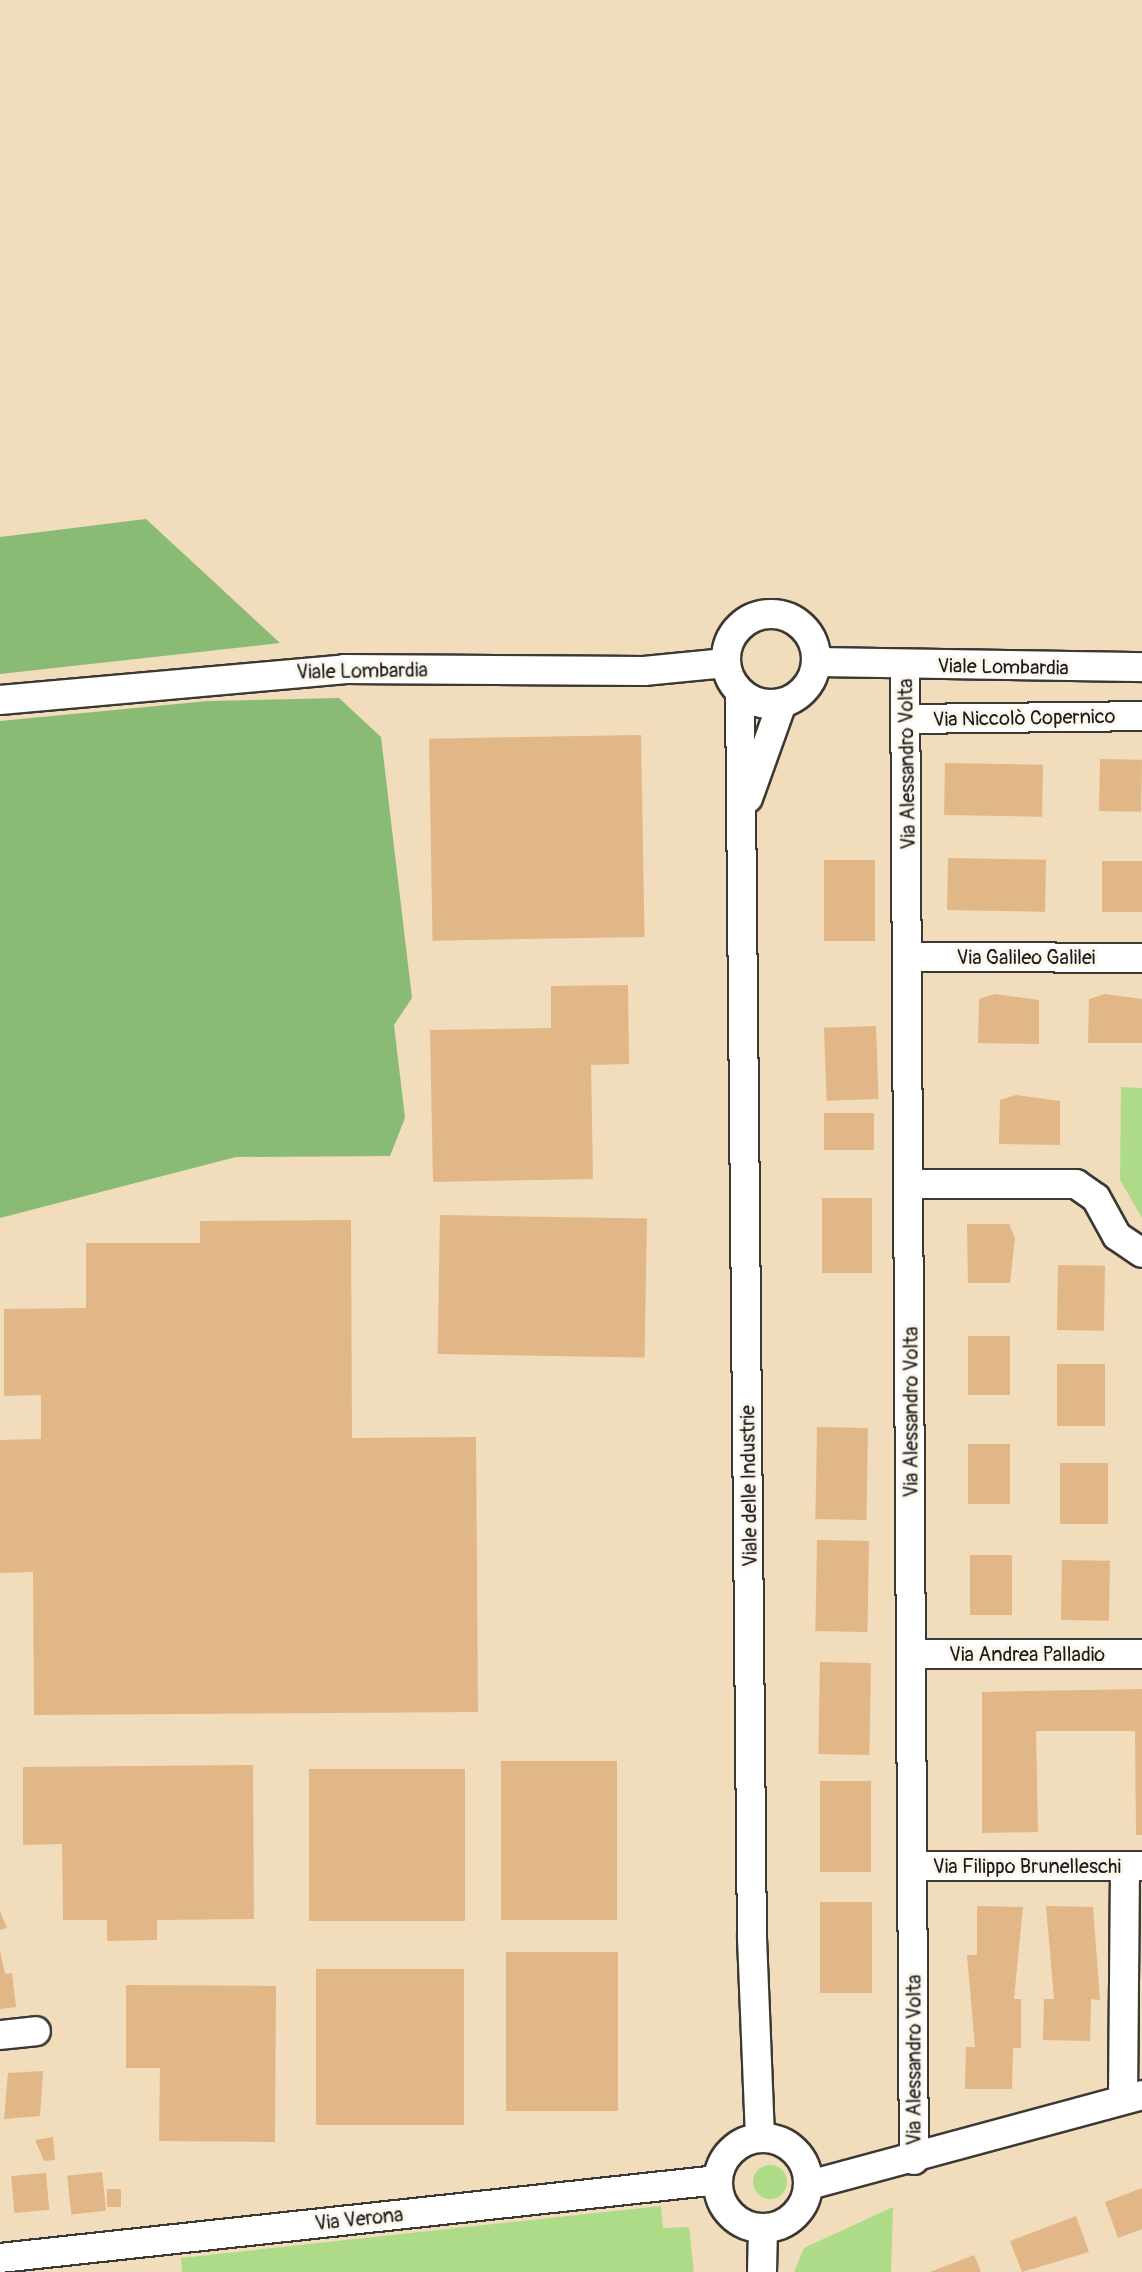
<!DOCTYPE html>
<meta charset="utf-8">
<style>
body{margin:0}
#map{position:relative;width:1142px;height:2272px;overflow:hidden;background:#f1dcbc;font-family:Pangolin,sans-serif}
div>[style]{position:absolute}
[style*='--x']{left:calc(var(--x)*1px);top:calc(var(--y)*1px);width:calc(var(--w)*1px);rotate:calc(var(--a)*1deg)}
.green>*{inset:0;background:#aedb87}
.round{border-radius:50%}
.forest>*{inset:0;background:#8abb74}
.building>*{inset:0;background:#e1b787;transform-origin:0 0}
.roads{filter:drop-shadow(2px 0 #3c3934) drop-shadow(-2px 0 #3c3934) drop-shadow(0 2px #3c3934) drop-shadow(0 -2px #3c3934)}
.street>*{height:28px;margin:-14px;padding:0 14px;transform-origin:14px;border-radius:14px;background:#fff}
.street>.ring{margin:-14px;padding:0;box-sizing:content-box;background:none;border:28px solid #fff;border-radius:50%}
span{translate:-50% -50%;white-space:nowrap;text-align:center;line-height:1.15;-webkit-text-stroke:6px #fbf7ec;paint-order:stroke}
.street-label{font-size:20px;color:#1c1c1c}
</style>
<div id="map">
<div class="green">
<div style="clip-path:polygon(1121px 1087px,1142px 1088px,1142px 1218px,1120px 1180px)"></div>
<div class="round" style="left:753px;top:2165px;width:34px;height:34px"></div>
<div style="clip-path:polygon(661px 2206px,663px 2228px,689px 2227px,694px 2272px,182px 2272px,181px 2258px)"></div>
<div style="clip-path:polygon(893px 2207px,891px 2272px,794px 2272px,804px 2248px)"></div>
</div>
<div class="forest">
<div style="clip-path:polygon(146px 519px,280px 643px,0 674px,0 537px)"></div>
<div style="clip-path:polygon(339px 698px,381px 737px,412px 998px,394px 1025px,405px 1118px,390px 1156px,236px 1157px,0 1218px,0 721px,208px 701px)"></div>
</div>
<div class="building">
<div style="left:641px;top:735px;width:202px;height:212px;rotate:89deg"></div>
<div style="left:1100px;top:759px;width:42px;height:52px;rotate:1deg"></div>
<div style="left:945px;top:763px;width:98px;height:52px;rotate:1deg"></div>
<div style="left:948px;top:858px;width:98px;height:52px;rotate:1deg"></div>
<div style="left:824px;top:860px;width:51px;height:81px"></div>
<div style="left:1102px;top:861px;width:40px;height:51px"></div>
<div style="clip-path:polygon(628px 985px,629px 1064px,591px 1065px,593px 1179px,433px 1182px,430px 1030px,551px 1028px,551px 986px)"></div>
<div style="clip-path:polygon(995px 994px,1039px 1000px,1039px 1044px,978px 1043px,979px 999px)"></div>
<div style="clip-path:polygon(1105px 994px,1142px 999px,1142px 1043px,1088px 1043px,1089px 999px)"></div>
<div style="left:876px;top:1026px;width:73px;height:52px;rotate:88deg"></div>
<div style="clip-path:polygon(1016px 1095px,1060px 1101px,1060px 1145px,999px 1144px,1000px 1100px)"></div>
<div style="left:824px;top:1113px;width:50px;height:37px"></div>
<div style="left:822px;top:1198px;width:50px;height:75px"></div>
<div style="left:440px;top:1215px;width:207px;height:139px;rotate:1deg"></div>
<div style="clip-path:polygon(351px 1220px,352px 1438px,476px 1437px,478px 1712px,34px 1715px,33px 1572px,0 1573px,0 1440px,41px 1439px,41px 1395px,4px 1396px,4px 1309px,86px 1308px,86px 1243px,200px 1243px,200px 1221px)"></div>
<div style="clip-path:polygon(967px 1224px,1009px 1224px,1015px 1238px,1010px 1283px,968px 1283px)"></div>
<div style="left:1058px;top:1265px;width:47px;height:65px;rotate:1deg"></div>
<div style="left:968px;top:1336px;width:42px;height:59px"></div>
<div style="left:1057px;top:1364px;width:48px;height:62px"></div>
<div style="left:817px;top:1427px;width:51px;height:92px;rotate:1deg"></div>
<div style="left:1010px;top:1444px;width:60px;height:42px;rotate:90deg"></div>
<div style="left:1108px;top:1463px;width:61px;height:48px;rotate:90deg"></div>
<div style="left:817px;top:1540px;width:52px;height:91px;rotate:1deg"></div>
<div style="left:970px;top:1555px;width:42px;height:60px"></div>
<div style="left:1062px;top:1560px;width:48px;height:60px;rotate:1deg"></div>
<div style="left:820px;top:1662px;width:51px;height:92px;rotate:1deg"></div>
<div style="clip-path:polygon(1142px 1689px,1142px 1835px,1136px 1835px,1135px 1731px,1036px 1731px,1038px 1832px,982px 1833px,982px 1692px)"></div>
<div style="left:617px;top:1761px;width:159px;height:116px;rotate:90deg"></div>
<div style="clip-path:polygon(253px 1765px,254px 1919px,157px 1920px,157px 1940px,107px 1941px,107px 1920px,63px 1920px,62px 1844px,23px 1845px,23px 1767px)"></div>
<div style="left:309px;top:1769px;width:156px;height:152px"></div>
<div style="left:820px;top:1781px;width:51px;height:91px"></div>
<div style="left:820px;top:1902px;width:52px;height:91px"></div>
<div style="clip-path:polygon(977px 1906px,1023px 1907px,1014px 1999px,1021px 1999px,1021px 2048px,1013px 2048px,1012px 2089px,965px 2089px,966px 2047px,975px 2047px,967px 1955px,977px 1955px)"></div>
<div style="clip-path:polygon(1046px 1906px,1093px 1907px,1100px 2000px,1091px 1999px,1090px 2041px,1043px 2040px,1044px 1999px,1054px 1999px)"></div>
<div style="clip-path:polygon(0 1911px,7px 1928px,0 1930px)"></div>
<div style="clip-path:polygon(0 1951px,5px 1974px,12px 1973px,16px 2007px,0 2009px)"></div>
<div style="left:506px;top:1952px;width:112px;height:159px"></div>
<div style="left:464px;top:1969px;width:156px;height:148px;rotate:90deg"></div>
<div style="clip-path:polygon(126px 1985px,276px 1986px,275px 2142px,159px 2141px,160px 2068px,126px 2068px)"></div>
<div style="clip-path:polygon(43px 2071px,40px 2116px,4px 2119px,8px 2073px)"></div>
<div style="clip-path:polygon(53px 2137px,55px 2160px,44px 2161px,35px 2140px)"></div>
<div style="left:102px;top:2172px;width:39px;height:35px;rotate:84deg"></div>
<div style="left:46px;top:2173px;width:37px;height:35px;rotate:85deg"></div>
<div style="clip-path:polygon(1142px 2188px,1142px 2229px,1118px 2238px,1105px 2202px)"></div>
<div style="left:107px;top:2189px;width:14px;height:18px"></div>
<div style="clip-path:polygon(1076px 2216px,1089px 2252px,1022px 2272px,1010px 2241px)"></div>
<div style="clip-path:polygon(974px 2255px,981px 2272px,930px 2272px)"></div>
</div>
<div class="roads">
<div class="street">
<div class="ring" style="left:726px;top:614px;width:62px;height:62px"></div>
<div style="--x:816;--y:662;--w:326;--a:0.9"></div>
<div style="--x:905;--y:665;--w:1495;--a:89.66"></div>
<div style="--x:740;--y:693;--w:1245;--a:89.45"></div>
<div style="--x:752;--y:1938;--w:199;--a:87.7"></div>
<div style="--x:0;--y:700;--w:345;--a:-5.1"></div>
<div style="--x:344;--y:669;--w:300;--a:0.4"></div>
<div style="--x:644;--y:671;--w:82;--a:-5.6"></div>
<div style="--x:906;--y:719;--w:236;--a:-0.7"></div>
<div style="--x:748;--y:798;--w:101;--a:-70.3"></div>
<div style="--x:909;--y:957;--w:233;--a:0.2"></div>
<div style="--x:909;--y:1184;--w:167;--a:0"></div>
<div style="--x:1076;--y:1184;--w:24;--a:35"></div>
<div style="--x:1096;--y:1198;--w:43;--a:61.1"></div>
<div style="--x:1117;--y:1236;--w:30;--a:34"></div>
<div style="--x:912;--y:1654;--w:230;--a:0"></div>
<div style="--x:913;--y:1866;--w:228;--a:0"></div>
<div style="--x:0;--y:2035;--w:36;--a:-6"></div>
<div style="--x:1123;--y:2097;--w:231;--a:-89.5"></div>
<div class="ring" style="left:718px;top:2138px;width:62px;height:62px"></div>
<div style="--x:809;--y:2185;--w:345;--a:-15.1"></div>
<div style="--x:0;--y:2258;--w:722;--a:-6.2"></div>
<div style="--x:762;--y:2272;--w:44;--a:-88.7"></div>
</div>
</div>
<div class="street-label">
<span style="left:1003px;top:667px;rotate:1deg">Viale Lombardia</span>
<span style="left:362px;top:671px;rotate:-1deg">Viale Lombardia</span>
<span style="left:1024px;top:718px;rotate:-1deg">Via Niccolò Copernico</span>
<span style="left:907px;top:764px;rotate:-91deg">Via Alessandro Volta</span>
<span style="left:1026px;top:957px">Via Galileo Galilei</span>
<span style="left:911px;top:1412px;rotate:-90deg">Via Alessandro Volta</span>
<span style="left:749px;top:1486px;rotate:-91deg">Viale delle Industrie</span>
<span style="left:1027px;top:1654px">Via Andrea Palladio</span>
<span style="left:1027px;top:1866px">Via Filippo Brunelleschi</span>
<span style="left:914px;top:2060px;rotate:-90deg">Via Alessandro Volta</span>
<span style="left:359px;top:2219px;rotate:-6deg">Via Verona</span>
</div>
</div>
